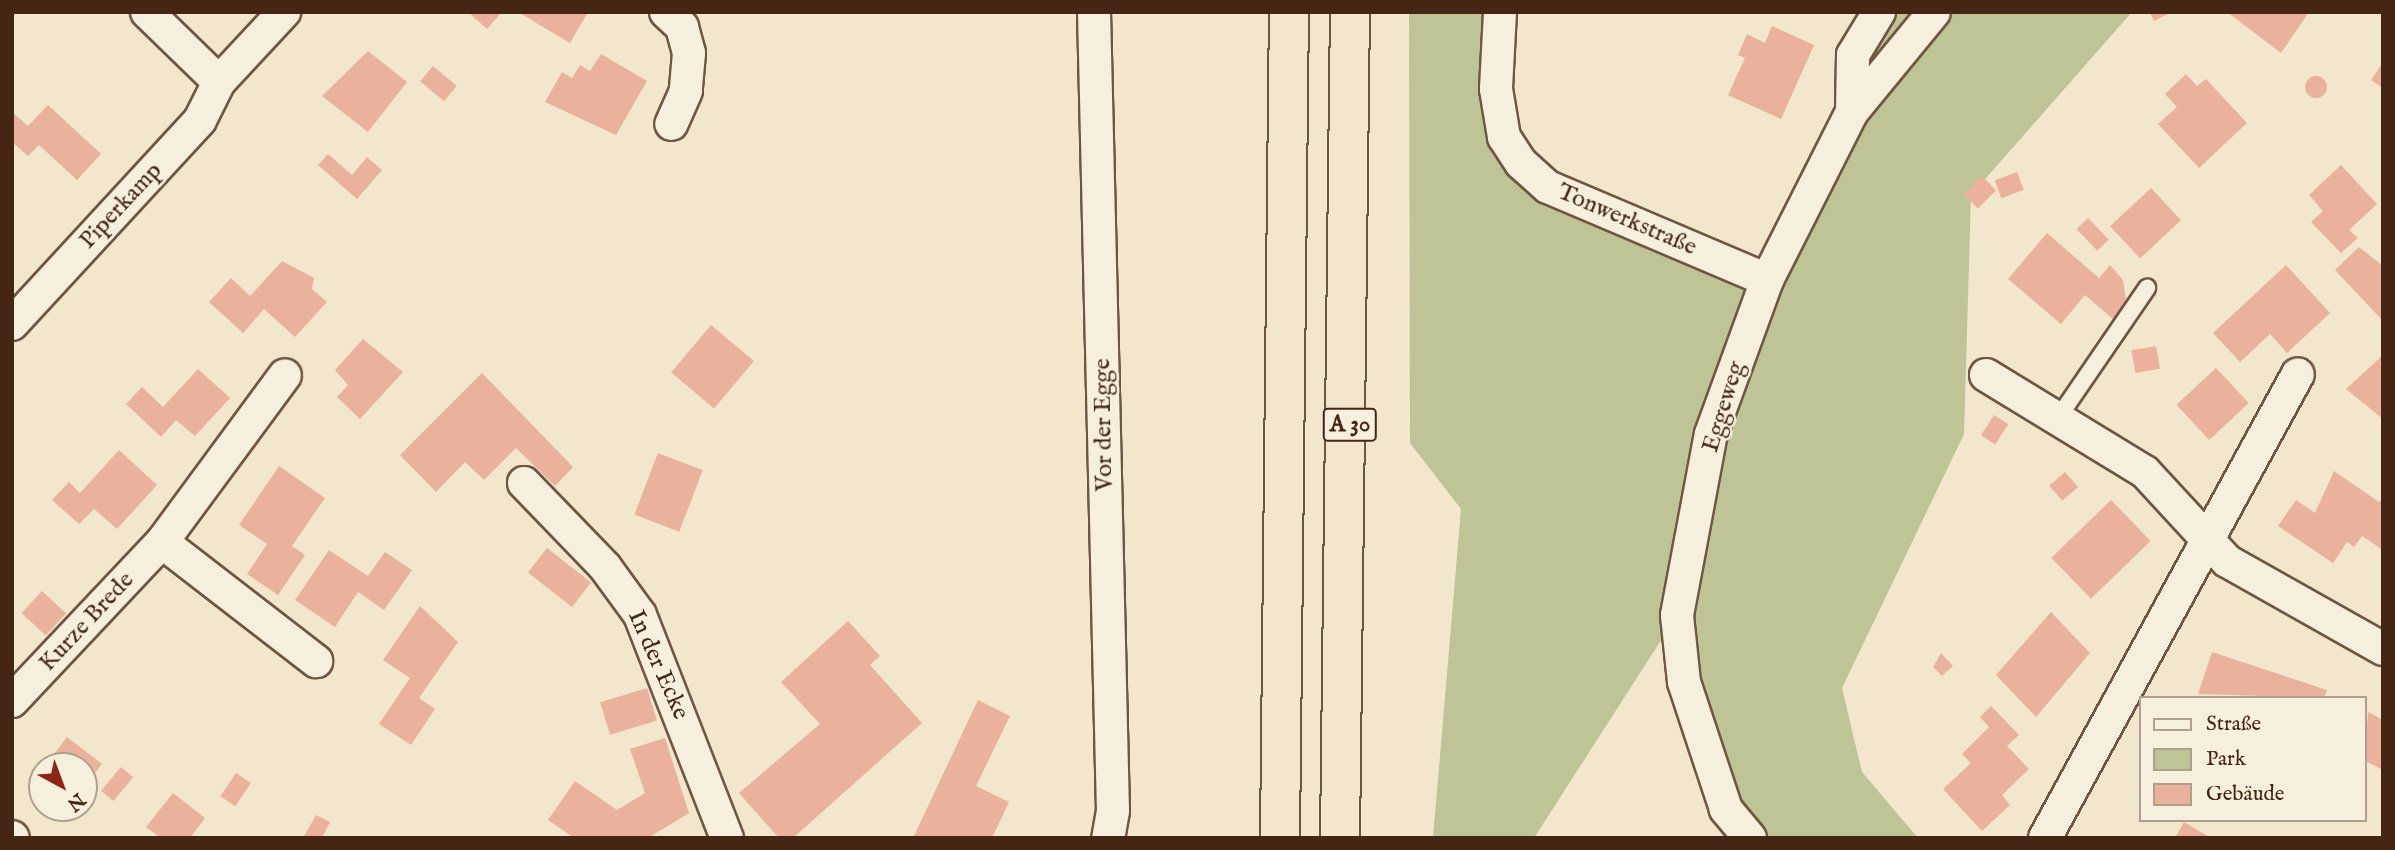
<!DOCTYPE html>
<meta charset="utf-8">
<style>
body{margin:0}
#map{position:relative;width:2395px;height:850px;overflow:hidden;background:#f2e6cd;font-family:"IM FELL English",serif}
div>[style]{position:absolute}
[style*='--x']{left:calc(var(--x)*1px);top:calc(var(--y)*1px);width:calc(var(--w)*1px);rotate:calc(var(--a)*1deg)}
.green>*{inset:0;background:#bec496}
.building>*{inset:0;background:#eab29d;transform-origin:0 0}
.round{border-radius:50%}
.roads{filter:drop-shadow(2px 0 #705642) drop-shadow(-2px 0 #705642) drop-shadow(0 2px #705642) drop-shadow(0 -2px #705642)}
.lane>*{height:16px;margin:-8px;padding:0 8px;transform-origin:8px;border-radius:8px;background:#f7efde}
.street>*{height:32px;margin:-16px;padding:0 16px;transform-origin:16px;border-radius:16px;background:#f7efde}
.highway>*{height:38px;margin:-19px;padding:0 19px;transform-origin:19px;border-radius:19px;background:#f2e6cd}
span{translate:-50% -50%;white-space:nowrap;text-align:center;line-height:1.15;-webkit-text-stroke:5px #f7efde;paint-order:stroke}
.shield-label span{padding:2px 5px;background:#f7efde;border:2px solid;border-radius:5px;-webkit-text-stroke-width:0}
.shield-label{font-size:23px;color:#452614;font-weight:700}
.street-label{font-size:24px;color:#452614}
.frame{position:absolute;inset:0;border:14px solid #452614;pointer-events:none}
.legend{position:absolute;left:2139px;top:696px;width:228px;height:126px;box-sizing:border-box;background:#f7efde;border:2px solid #b09f8d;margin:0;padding:9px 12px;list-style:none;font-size:21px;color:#452614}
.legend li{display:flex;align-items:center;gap:14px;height:35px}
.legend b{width:35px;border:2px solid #b09f8d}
.north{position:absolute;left:28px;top:752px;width:70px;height:70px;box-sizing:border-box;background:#f7efde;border:2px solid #b09f8d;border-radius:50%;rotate:139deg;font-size:19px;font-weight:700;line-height:28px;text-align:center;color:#452614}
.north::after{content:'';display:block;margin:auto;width:24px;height:32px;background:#8f2418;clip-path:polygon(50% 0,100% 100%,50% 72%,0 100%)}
</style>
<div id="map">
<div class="green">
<div style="clip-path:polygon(1409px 12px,1497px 12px,1491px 141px,1515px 180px,1557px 206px,1772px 276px,1857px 62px,1887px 12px,2132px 12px,1971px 195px,1964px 434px,1842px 688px,1862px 772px,1918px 838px,1763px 838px,1735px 806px,1696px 680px,1692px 592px,1534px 838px,1433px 838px,1461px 509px,1410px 443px)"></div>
</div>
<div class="building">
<div style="clip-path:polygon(468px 12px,502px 12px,487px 29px)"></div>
<div style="clip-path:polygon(518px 12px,588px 12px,570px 43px)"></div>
<div style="clip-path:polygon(2150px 12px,2172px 12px,2154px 21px)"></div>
<div style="clip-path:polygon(2227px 12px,2309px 12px,2281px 53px)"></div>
<div style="clip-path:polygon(1772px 26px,1814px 45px,1781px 119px,1728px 95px,1745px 58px,1738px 55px,1747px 34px,1765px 43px)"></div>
<div style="clip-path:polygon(368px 51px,407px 82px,368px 132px,322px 96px)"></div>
<div style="clip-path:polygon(601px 54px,647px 81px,616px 135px,545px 102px,562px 72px,572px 78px,580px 65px,590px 71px)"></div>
<div style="clip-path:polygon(2383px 62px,2383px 88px,2371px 80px)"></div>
<div style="left:433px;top:66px;width:31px;height:20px;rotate:40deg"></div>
<div style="clip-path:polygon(2186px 74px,2197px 86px,2206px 79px,2247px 123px,2199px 168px,2158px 124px,2177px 107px,2165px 94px)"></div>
<div class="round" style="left:2305px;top:76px;width:22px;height:22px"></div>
<div style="clip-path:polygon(48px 105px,101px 154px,77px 180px,39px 145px,28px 156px,12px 142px,12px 112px,28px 126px)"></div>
<div style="clip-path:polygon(328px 154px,352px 175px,367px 157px,382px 170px,357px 199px,318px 165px)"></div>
<div style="clip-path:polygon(2341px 165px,2377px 204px,2349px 230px,2358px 238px,2341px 253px,2311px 222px,2323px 211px,2309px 195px)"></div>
<div style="left:2017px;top:172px;width:19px;height:24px;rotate:69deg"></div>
<div style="left:1982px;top:176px;width:20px;height:26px;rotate:45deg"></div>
<div style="left:2151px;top:188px;width:44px;height:56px;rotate:47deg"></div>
<div style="left:2088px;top:218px;width:30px;height:16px;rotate:46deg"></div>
<div style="clip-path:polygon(2047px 233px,2099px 278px,2110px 265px,2123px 280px,2126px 300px,2114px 320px,2085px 295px,2061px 324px,2008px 279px)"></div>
<div style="clip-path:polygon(2359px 247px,2383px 266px,2383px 321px,2335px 270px)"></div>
<div style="clip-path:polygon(282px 261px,314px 278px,312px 289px,327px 302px,295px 337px,264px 309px,243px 333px,209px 302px,231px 278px,250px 296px)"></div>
<div style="clip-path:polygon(2286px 265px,2330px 313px,2287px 353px,2270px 334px,2240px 362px,2213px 333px)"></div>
<div style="left:711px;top:325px;width:56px;height:62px;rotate:40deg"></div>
<div style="clip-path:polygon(363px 339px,403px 372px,360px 419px,337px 397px,348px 385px,335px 370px)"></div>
<div style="left:2156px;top:346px;width:23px;height:25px;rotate:80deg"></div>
<div style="clip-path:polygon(2383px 355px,2383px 419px,2346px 389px)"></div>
<div style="left:2216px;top:368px;width:48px;height:54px;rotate:47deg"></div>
<div style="clip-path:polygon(198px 369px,230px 398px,195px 436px,176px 420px,161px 437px,126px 404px,142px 387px,163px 407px)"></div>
<div style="clip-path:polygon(482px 373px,573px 467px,555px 486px,516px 448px,484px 480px,465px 462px,436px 492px,400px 455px)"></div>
<div style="left:1994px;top:415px;width:17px;height:24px;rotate:33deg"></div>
<div style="clip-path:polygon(119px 450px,157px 485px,117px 529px,94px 509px,79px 524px,52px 500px,69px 482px,80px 493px)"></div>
<div style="left:658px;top:453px;width:48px;height:66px;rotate:21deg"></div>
<div style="clip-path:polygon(279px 466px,325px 498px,292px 546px,305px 555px,278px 595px,247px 574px,267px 544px,239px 525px)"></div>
<div style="clip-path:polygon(2334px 471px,2379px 502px,2383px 497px,2383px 550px,2362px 536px,2354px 547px,2347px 542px,2333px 563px,2278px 526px,2296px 500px,2315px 513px)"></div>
<div style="left:2065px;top:472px;width:20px;height:21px;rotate:49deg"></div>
<div style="left:2111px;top:500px;width:57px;height:83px;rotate:46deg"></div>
<div style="left:547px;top:548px;width:56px;height:31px;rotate:38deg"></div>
<div style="clip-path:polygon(329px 550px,368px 576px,385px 552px,412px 570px,384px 610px,358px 592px,335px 627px,295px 600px)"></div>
<div style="left:42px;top:591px;width:33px;height:30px;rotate:43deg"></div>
<div style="clip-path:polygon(420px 606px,458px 642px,419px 698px,435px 709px,411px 745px,379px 724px,410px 678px,383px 660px)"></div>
<div style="clip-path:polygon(2051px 612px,2090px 653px,2036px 717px,1996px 675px)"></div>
<div style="clip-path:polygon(848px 621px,880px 656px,870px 665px,922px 723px,793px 838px,779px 838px,739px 793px,820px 724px,781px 682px)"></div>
<div style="clip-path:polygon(2212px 652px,2327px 690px,2324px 698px,2198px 694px)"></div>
<div style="clip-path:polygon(1941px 653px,1953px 666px,1942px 676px,1933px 667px)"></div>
<div style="left:647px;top:688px;width:34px;height:49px;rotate:73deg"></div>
<div style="clip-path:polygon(978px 700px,1010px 716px,976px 786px,1009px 802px,992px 838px,913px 838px)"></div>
<div style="clip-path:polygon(1991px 706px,2019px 735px,2007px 746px,2029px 769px,2002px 795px,2010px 805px,1982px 831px,1943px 789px,1971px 763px,1962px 754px,1989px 727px,1980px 717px)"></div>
<div style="clip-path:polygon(2368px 712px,2383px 720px,2383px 770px,2365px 761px)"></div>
<div style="clip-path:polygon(67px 737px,102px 764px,89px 781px,96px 787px,88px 798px,84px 766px,45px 766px)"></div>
<div style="clip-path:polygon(665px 738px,689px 813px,648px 838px,574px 838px,548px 820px,575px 781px,617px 810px,645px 793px,630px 749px)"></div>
<div style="left:121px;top:767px;width:16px;height:31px;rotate:40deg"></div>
<div style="clip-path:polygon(42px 770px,42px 788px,33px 781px)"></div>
<div style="left:236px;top:773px;width:18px;height:28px;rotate:34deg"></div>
<div style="clip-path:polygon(173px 793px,205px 818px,190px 838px,161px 838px,146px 827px)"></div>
<div style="clip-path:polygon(316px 815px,330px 822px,322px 838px,303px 838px)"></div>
<div style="clip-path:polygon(2184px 822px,2211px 838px,2175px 838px)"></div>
</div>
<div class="roads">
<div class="lane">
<div style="--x:2058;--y:418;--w:158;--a:-55.6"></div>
</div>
<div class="street">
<div style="--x:147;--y:12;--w:100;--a:44.2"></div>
<div style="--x:666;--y:12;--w:22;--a:43"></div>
<div style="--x:682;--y:27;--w:27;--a:75"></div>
<div style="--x:689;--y:53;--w:38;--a:95"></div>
<div style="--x:686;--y:91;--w:36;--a:114"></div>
<div style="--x:1094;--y:12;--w:799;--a:88.64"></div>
<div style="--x:1113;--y:811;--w:27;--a:100"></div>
<div style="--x:1500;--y:12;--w:77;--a:93"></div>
<div style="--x:1496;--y:89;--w:49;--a:80.5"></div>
<div style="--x:1504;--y:137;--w:31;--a:57"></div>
<div style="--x:1521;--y:163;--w:36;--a:42"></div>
<div style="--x:1548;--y:187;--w:238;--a:23"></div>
<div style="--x:1852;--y:112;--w:57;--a:-89"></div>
<div style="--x:1853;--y:55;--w:50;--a:-58.8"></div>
<div style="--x:12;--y:324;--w:277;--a:-47.3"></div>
<div style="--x:200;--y:120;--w:42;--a:-63.4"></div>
<div style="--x:219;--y:82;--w:96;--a:-47.1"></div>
<div style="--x:1986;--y:375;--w:186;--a:31.4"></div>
<div style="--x:2145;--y:472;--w:121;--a:47.3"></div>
<div style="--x:2227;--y:561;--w:179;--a:29.4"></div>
<div style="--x:524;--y:483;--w:117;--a:46"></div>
<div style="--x:605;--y:567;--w:59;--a:53.9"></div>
<div style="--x:640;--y:615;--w:239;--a:68.7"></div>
<div style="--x:162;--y:542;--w:195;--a:37.7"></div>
<div style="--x:12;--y:701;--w:219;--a:-46.7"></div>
<div style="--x:162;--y:542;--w:207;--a:-53.6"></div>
<div style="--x:12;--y:837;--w:1;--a:45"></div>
<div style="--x:1750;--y:838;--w:38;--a:-130"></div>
<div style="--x:1726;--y:809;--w:134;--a:-108.3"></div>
<div style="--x:1684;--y:682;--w:67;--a:-96"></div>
<div style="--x:1677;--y:615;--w:184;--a:-79.4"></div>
<div style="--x:1711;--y:434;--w:164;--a:-70"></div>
<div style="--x:1767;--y:280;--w:188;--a:-63.2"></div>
<div style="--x:1852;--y:112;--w:129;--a:-50.6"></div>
<div style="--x:2045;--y:838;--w:528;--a:-61.4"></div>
</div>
<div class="highway">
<div style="--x:1280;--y:838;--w:826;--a:-89.38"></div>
<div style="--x:1340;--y:838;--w:826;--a:-89.31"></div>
</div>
</div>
<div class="shield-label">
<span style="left:1350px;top:425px">A 30</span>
</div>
<div class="street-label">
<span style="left:121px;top:206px;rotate:-47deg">Piperkamp</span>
<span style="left:1627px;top:220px;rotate:23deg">Tonwerkstraße</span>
<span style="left:1724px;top:407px;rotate:-73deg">Eggeweg</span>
<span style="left:1104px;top:425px;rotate:-91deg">Vor der Egge</span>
<span style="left:87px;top:622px;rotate:-47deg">Kurze Brede</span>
<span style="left:658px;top:665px;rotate:66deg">In der Ecke</span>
</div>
<div class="frame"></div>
<ul class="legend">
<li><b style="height:9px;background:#f7efde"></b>Straße</li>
<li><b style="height:19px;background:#bec496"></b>Park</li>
<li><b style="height:19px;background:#eab29d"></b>Gebäude</li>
</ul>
<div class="north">N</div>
</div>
